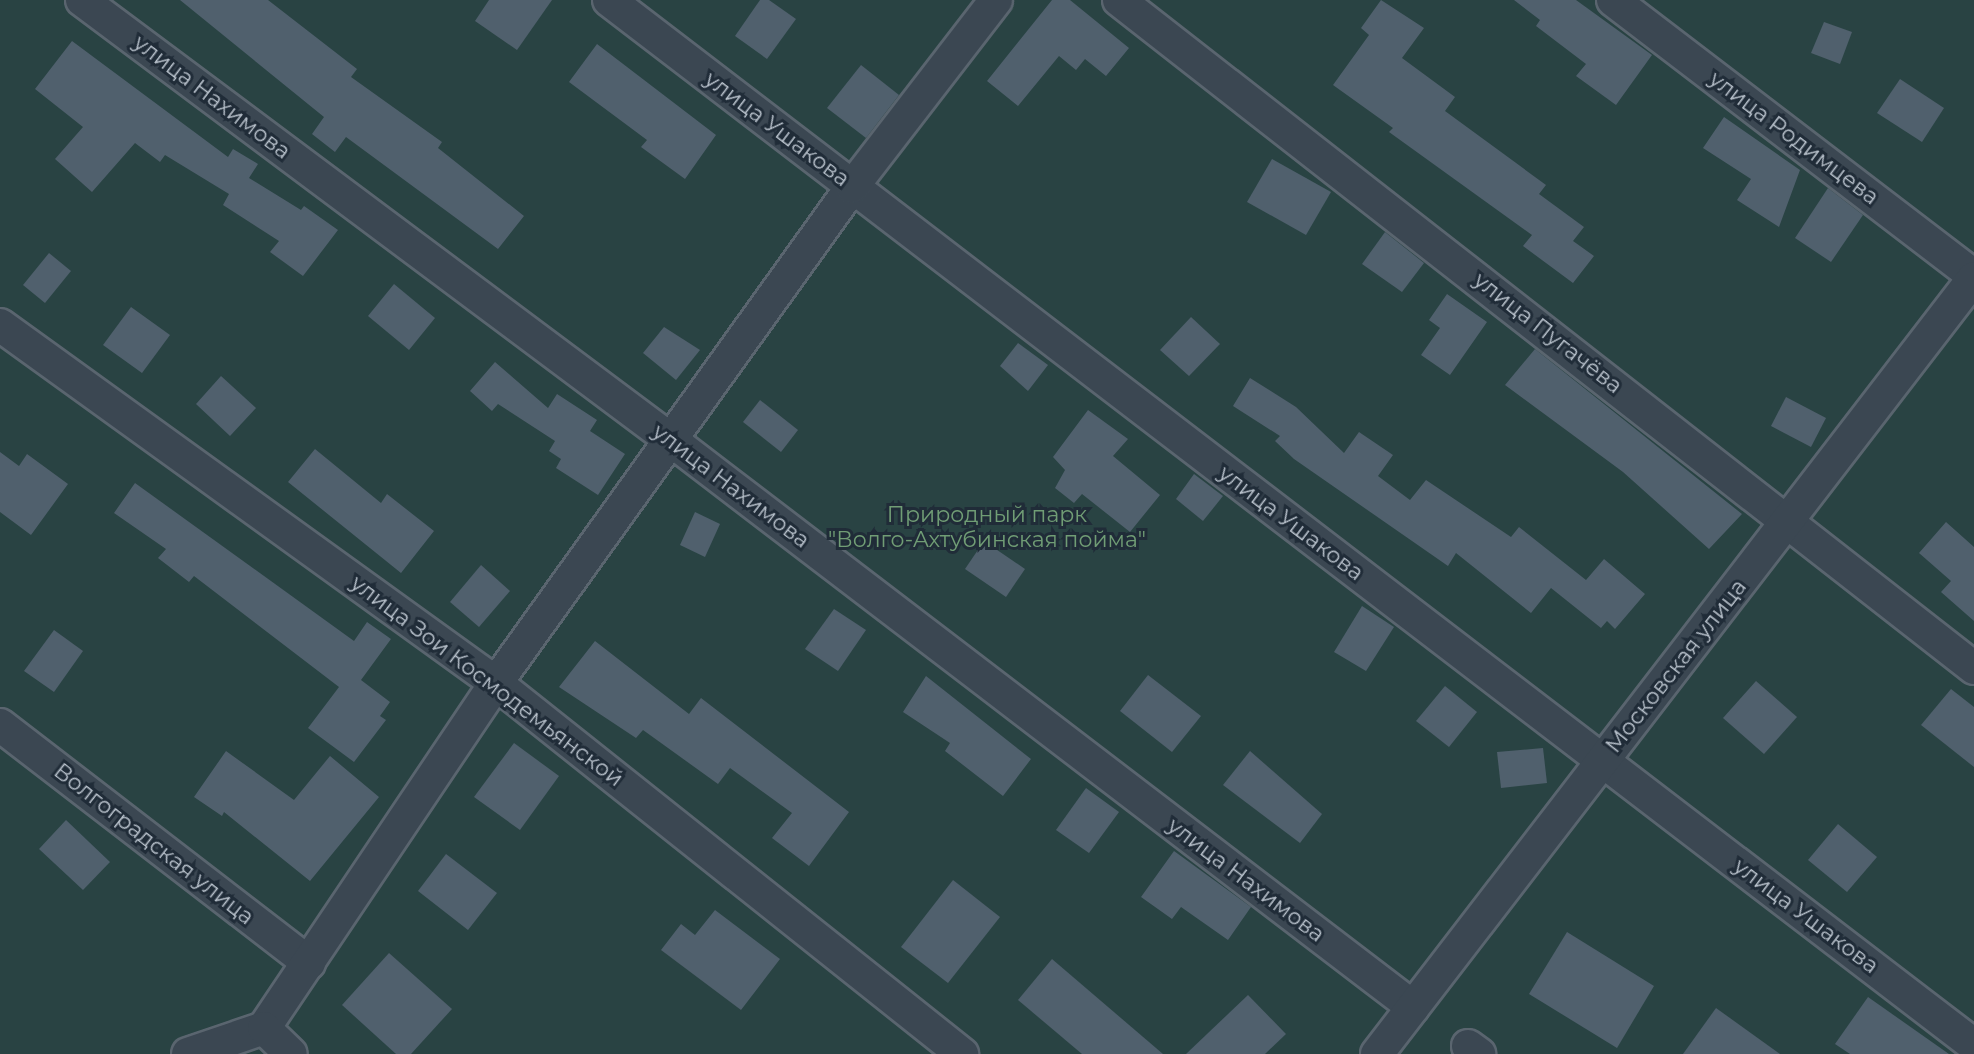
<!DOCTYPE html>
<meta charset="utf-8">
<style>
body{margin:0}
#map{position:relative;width:1974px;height:1054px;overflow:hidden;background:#273642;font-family:Montserrat,sans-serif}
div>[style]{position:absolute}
.green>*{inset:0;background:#294343}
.building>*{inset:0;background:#50606d}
.roads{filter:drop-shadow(2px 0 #5a656f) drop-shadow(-2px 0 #5a656f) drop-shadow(0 2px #5a656f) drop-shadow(0 -2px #5a656f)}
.street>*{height:32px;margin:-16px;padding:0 16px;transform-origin:16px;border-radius:16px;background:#3b4752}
span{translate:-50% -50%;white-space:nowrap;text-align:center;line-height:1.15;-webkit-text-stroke:6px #202c38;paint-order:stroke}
.street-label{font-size:22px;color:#b9c2cc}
.park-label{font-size:22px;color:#709d75}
</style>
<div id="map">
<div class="green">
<i style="clip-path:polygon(0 0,1974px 0,1974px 1054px,0 1054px)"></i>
</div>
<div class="building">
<i style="clip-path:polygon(180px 0,268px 0,357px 69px,351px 77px,442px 142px,438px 148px,524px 216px,498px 249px,346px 137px,335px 152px,312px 134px,324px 117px)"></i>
<i style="clip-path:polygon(489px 0,552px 0,517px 50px,475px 21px)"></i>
<i style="clip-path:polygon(760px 0,769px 0,796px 19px,767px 59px,735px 36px)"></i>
<i style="clip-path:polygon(1052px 0,1070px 0,1129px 48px,1106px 76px,1085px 59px,1076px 70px,1059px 56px,1018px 106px,987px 81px)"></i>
<i style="clip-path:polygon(1381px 0,1424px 28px,1402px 58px,1455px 97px,1445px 111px,1546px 185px,1539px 194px,1584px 227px,1573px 241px,1594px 256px,1573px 283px,1523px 246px,1532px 235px,1389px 132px,1393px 128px,1333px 85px,1369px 35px,1361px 28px)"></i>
<i style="clip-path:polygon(1514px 0,1576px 0,1652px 55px,1616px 105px,1576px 76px,1586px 64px,1536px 26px,1540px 20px)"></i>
<i style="clip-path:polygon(1824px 22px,1852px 32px,1840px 64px,1811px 53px)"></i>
<i style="clip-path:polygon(72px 41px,228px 157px,233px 149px,258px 164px,249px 178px,301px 210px,304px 206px,338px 230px,303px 276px,270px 252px,279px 241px,223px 205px,229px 194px,165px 155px,160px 162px,135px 143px,92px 192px,55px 159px,83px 127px,35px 89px)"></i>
<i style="clip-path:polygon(597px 44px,716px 135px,685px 179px,641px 147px,647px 140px,569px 82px)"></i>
<i style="clip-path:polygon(861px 65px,899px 95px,866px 138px,827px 108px)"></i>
<i style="clip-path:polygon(1900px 79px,1944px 108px,1922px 142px,1877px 113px)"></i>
<i style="clip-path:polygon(1724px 117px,1800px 170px,1779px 227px,1737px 200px,1751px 179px,1703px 148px)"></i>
<i style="clip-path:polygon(1272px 159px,1331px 192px,1306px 235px,1247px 202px)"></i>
<i style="clip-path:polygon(1828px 188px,1863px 215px,1831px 262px,1795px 238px)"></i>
<i style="clip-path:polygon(1385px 232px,1424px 263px,1402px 292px,1362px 264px)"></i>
<i style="clip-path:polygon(49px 253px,71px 271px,45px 303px,23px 285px)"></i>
<i style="clip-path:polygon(394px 284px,435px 318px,409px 350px,368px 316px)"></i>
<i style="clip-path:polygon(1447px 294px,1487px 322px,1450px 375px,1421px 355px,1440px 328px,1429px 320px)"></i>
<i style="clip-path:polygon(131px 307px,170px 335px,142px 373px,103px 345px)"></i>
<i style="clip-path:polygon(1191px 317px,1220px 344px,1189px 376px,1160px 350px)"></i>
<i style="clip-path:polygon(664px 327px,700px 350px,676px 380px,643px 353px)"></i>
<i style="clip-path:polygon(1018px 343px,1048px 365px,1028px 391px,1000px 366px)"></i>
<i style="clip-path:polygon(1535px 349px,1742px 514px,1709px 549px,1623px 472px,1505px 385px)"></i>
<i style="clip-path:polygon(495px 362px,548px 408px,557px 394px,597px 420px,590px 431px,625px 454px,598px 495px,556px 468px,561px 459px,549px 451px,555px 441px,498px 404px,492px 411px,470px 391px)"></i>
<i style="clip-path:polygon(221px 376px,256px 408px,230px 436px,196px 404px)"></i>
<i style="clip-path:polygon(1250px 378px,1296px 407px,1344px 453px,1359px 432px,1393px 455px,1378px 476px,1410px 500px,1426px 480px,1511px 537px,1519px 527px,1586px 580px,1604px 559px,1645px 594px,1615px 629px,1607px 621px,1601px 628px,1551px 588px,1531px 613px,1456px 553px,1448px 566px,1294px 459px,1275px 441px,1280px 436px,1233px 406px)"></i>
<i style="clip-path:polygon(1786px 397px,1826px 418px,1811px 447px,1771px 426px)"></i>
<i style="clip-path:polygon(760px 400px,798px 430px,781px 452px,743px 422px)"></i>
<i style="clip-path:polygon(1088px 410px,1128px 439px,1113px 456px,1160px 495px,1130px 532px,1082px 494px,1074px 503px,1055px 488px,1065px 470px,1053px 457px)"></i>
<i style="clip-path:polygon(315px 449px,381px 503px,387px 494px,434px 531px,401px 573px,288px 482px)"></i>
<i style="clip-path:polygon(0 452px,19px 466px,27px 454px,68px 484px,31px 535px,0 512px)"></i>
<i style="clip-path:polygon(1194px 474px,1223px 496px,1203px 521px,1176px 499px)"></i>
<i style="clip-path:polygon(135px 483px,354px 641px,367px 622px,391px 639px,361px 680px,390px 702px,380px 716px,386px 720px,354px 762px,308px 728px,339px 687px,194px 576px,189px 582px,158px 558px,166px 549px,114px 513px)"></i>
<i style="clip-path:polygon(695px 512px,720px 524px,705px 557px,680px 545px)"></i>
<i style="clip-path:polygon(1946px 522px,1974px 547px,1974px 621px,1941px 592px,1951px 581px,1919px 553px)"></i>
<i style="clip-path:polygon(984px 541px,1025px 569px,1006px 597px,965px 569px)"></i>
<i style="clip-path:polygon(481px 565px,510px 591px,479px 627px,450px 602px)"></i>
<i style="clip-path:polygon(1362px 606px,1394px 627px,1366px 671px,1334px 652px)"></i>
<i style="clip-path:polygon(834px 609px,866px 630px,838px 671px,805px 649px)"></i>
<i style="clip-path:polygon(54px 630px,83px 651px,54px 692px,24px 671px)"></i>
<i style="clip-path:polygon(595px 641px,689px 714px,701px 698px,849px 812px,809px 866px,772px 838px,792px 813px,730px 768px,718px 784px,643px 730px,636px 738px,559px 687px)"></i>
<i style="clip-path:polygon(1148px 675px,1201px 716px,1172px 752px,1120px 711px)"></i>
<i style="clip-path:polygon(926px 676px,1031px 759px,1003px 796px,945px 751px,950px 743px,903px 712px)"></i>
<i style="clip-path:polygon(1756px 681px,1797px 717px,1764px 754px,1723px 718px)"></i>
<i style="clip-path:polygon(1445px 686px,1477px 712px,1449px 747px,1416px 721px)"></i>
<i style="clip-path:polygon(1951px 689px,1974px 707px,1974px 767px,1921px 725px)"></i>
<i style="clip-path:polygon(514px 743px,559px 776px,520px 830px,474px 797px)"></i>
<i style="clip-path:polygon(1543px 748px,1547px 783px,1501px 788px,1497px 752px)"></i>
<i style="clip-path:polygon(226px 751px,294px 800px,330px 756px,379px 797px,310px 881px,224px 812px,222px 816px,194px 797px)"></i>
<i style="clip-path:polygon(1250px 751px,1322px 814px,1300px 843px,1223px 785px)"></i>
<i style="clip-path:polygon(1086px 788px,1119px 812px,1089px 853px,1056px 830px)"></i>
<i style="clip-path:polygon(66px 820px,110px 862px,83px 890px,39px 849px)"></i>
<i style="clip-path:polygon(1838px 824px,1877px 857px,1847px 892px,1808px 860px)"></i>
<i style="clip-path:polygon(1174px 851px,1251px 907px,1228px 940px,1181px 907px,1172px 919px,1141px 897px)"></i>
<i style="clip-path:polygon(446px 854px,497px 893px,468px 930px,418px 891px)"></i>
<i style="clip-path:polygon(953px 880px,1000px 917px,948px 983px,901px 947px)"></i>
<i style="clip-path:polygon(715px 910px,780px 959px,741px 1010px,661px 950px,681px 924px,695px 935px)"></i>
<i style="clip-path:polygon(1567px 932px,1654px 986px,1617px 1048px,1529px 994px)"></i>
<i style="clip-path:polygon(389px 953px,452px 1009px,411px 1054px,396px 1054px,342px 1005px)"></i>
<i style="clip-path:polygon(1052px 959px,1163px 1054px,1082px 1054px,1018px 1000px)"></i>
<i style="clip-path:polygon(1248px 995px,1286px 1034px,1265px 1054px,1186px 1054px)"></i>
<i style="clip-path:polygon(1868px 997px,1949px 1054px,1850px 1054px,1835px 1044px)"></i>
<i style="clip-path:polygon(1716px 1008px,1780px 1054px,1683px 1054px)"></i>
</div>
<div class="roads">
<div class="street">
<i style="left:82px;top:0;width:735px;rotate:36.76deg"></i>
<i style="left:671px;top:440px;width:934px;rotate:37.39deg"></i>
<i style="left:609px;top:0;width:1719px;rotate:37.44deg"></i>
<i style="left:1119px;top:0;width:1085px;rotate:38deg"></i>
<i style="left:1613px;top:0;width:454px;rotate:37.4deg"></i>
<i style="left:0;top:325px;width:612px;rotate:35.82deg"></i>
<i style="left:496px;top:683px;width:596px;rotate:38.52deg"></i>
<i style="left:0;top:725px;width:390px;rotate:37.6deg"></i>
<i style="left:264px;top:1028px;width:416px;rotate:-56.1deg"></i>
<i style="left:496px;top:683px;width:611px;rotate:-54.33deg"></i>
<i style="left:852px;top:187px;width:236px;rotate:-52.4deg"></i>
<i style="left:1468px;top:1046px;width:14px;rotate:36deg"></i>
<i style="left:188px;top:1054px;width:80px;rotate:-18.9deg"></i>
<i style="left:264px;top:1028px;width:37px;rotate:44deg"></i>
<i style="left:1377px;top:1054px;width:979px;rotate:-52.43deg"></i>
</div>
</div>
<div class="street-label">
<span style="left:212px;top:97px;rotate:37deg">улица Нахимова</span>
<span style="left:777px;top:129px;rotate:37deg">улица Ушакова</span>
<span style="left:1794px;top:138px;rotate:37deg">улица Родимцева</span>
<span style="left:1548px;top:333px;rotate:38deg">улица Пугачёва</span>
<span style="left:731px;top:486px;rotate:37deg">улица Нахимова</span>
<span style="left:1291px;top:523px;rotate:37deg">улица Ушакова</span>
<span style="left:1676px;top:666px;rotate:-52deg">Московская улица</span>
<span style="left:487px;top:681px;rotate:37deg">улица Зои Космодемьянской</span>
<span style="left:154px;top:844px;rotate:38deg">Волгоградская улица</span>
<span style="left:1246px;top:880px;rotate:37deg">улица Нахимова</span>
<span style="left:1806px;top:916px;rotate:37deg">улица Ушакова</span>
</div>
<div class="park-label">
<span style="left:987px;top:527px">Природный парк<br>"Волго-Ахтубинская пойма"</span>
</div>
</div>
